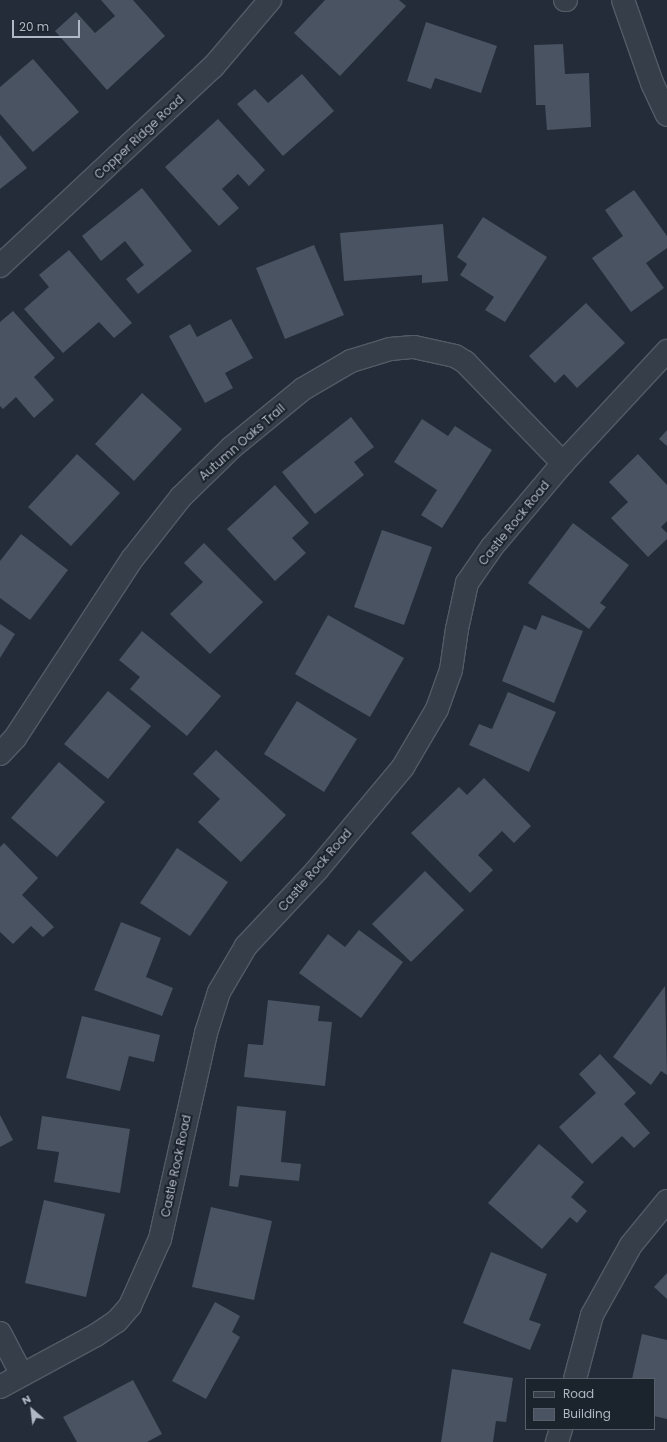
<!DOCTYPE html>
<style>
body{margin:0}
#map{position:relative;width:667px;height:1442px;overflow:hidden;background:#232c38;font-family:Poppins,sans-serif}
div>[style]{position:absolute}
.building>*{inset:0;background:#495362}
.roads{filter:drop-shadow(1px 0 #545b66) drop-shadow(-1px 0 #545b66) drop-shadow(0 1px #545b66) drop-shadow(0 -1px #545b66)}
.minor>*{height:22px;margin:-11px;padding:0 11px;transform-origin:11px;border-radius:11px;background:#363e49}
span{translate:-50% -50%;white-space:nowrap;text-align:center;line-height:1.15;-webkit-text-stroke:4px #1b232d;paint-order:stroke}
.street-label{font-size:12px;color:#b1b8c5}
.legend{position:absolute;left:525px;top:1378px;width:130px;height:52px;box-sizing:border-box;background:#1b232d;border:1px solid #575f6a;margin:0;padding:5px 7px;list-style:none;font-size:12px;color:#b1b8c5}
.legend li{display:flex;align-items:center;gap:8px;height:20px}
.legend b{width:20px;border:1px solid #575f6a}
.north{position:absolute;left:12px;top:1390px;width:40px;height:40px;-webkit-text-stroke:3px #1b232d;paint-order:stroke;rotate:332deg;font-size:11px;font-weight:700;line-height:16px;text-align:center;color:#b1b8c5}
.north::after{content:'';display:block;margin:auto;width:14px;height:18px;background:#b1b8c5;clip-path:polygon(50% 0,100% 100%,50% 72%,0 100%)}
.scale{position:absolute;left:12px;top:20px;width:68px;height:18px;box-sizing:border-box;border:2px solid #b1b8c5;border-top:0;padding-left:5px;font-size:12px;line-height:14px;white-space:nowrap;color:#b1b8c5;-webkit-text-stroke:3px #1b232d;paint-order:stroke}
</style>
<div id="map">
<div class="building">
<i style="clip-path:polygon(101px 0,133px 0,165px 36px,107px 90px,55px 31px,76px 12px,95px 33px,115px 16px)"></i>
<i style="clip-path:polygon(325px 0,399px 0,406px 6px,340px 76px,294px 33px)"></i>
<i style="clip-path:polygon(426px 22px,497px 46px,481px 93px,435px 78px,431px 89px,407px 81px)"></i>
<i style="clip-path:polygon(563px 44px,565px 74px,589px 73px,591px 127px,547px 130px,545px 105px,536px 105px,534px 45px)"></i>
<i style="clip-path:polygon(33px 59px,79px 112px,33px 152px,0 114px,0 87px)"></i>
<i style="clip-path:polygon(302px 74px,334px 111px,283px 156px,237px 104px,255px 89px,268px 103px)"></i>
<i style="clip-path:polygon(218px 119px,265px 170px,249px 186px,238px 174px,222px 189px,239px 208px,219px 226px,165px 167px)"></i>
<i style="clip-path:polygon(0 135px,27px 168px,0 189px)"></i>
<i style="clip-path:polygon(142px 188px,192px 251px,138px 294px,126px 279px,144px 265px,125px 241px,101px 261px,82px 236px)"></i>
<i style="clip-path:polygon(634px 190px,667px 236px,667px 248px,646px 263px,664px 288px,631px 312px,592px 258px,623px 236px,605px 210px)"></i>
<i style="clip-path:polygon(483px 217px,547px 257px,505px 322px,485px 310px,494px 297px,460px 275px,467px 264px,457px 257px)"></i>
<i style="clip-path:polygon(443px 224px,448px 281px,422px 283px,422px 275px,344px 281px,340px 233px)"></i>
<i style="clip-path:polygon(314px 245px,344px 315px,285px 339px,256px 268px)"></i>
<i style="clip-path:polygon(69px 250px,132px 323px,114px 338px,99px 322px,63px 353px,24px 309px,49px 287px,39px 275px)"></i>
<i style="clip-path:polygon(586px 303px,625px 343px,577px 388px,564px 374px,555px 383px,529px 356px)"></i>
<i style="clip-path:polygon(13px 311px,55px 358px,34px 377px,54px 400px,34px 418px,16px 397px,3px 409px,0 406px,0 322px)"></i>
<i style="clip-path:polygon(231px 319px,253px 358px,225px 373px,233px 388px,205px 403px,169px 336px,190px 324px,197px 337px)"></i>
<i style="clip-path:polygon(142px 393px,182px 429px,134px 481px,95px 444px)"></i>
<i style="clip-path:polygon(351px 417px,374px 447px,354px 462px,364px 475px,315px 514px,282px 472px)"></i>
<i style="clip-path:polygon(422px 419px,448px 436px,455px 426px,492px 450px,442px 528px,421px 515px,437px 490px,394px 462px)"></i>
<i style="clip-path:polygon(667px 430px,667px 446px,659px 439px)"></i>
<i style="clip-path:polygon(77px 454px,120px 493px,71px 546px,28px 507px)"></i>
<i style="clip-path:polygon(638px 454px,667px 485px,667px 521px,661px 527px,667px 533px,667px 539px,648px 557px,611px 518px,628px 502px,609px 482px)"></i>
<i style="clip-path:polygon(275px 485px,309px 523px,292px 538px,306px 553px,275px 581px,227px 529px)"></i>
<i style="clip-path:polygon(573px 523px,629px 565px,600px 603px,606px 607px,589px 629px,528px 583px)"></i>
<i style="clip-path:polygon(382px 530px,432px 547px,404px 625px,354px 607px)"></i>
<i style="clip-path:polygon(21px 534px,68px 570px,30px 620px,0 598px,0 561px)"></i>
<i style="clip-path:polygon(204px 543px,263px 602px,210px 654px,170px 614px,203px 582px,184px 563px)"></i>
<i style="clip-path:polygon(328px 615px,404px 658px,370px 717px,295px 674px)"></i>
<i style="clip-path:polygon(542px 615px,583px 631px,554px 703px,502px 681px,524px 625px,536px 630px)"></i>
<i style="clip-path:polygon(0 624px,15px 634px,0 658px)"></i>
<i style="clip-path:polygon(142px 631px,221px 696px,187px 736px,130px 689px,140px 677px,119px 660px)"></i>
<i style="clip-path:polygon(108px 691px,151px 726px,108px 779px,64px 744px)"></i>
<i style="clip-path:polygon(508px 692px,556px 712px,529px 772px,469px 745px,479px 724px,492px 729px)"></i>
<i style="clip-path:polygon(297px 701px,357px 739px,324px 792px,264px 754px)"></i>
<i style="clip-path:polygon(216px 750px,286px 815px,241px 862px,198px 822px,220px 799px,193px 774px)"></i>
<i style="clip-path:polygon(59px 762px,105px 802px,57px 857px,11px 818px)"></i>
<i style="clip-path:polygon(484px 778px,531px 826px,514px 843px,502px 831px,478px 855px,493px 870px,470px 893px,411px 833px,459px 787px,467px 795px)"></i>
<i style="clip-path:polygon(4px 843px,38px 878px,22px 895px,54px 927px,43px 937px,31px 926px,13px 944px,0 932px,0 847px)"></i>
<i style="clip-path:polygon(177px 848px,228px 882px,190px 936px,140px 903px)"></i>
<i style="clip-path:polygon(425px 871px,464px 910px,411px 962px,372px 924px)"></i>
<i style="clip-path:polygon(121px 922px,161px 938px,146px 977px,173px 988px,162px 1016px,94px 990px)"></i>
<i style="clip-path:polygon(359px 930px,403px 962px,361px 1018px,299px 973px,328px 934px,345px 947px)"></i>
<i style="clip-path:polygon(665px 986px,667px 1075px,661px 1071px,651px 1085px,613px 1057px)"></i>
<i style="clip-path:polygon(268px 1000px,320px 1006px,318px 1021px,332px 1022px,325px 1086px,244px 1077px,248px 1044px,263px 1045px)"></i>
<i style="clip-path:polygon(82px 1016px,160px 1035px,154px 1062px,129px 1056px,120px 1091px,66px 1078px)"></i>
<i style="clip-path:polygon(600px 1054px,636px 1093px,624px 1104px,650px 1133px,634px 1148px,622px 1136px,592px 1164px,559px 1127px,596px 1093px,579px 1074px)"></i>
<i style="clip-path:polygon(237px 1106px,286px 1111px,281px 1162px,301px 1164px,299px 1181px,240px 1175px,238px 1187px,229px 1186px)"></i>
<i style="clip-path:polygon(0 1115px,13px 1140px,0 1147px)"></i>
<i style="clip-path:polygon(42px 1116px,130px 1129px,120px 1193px,54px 1182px,59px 1152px,37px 1149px)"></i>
<i style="clip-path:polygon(539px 1144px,584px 1182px,571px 1197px,587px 1211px,577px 1223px,570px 1217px,542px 1249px,488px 1203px)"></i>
<i style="clip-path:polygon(44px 1200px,105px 1214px,86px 1297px,25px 1283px)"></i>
<i style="clip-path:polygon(211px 1207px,272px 1221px,254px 1300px,192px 1287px)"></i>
<i style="clip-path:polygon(491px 1252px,547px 1274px,529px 1320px,541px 1324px,530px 1350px,463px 1323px)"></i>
<i style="clip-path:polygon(667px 1273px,667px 1299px,654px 1287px)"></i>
<i style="clip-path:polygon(215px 1302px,240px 1316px,232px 1332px,240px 1337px,206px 1399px,172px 1381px)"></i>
<i style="clip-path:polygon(642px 1334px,667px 1340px,667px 1419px,654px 1416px,654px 1379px,632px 1379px)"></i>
<i style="clip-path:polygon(452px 1369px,513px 1378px,506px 1422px,496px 1421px,493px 1442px,441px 1442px)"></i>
<i style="clip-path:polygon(133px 1380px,162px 1434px,147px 1442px,77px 1442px,63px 1417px)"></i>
</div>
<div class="roads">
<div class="minor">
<i style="left:565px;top:0;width:1px"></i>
<i style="left:623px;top:0;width:88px;rotate:70.7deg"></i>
<i style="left:652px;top:83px;width:35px;rotate:65deg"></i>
<i style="left:0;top:266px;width:291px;rotate:-43.1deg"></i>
<i style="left:213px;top:67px;width:88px;rotate:-49.6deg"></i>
<i style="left:0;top:754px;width:22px;rotate:-47deg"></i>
<i style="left:15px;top:738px;width:215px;rotate:-56.8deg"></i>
<i style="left:133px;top:558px;width:78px;rotate:-51.8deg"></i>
<i style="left:181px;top:497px;width:70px;rotate:-44.4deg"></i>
<i style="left:231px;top:448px;width:93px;rotate:-39.3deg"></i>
<i style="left:303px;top:389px;width:56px;rotate:-30.3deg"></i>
<i style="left:351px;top:361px;width:41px;rotate:-17.1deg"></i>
<i style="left:390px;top:349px;width:24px;rotate:-5deg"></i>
<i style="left:414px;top:347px;width:42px;rotate:12.4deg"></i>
<i style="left:455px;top:356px;width:12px;rotate:31deg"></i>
<i style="left:465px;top:362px;width:141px;rotate:45.9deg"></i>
<i style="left:0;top:1333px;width:47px;rotate:62.4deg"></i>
<i style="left:575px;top:1379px;width:66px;rotate:-75.1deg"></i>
<i style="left:592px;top:1315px;width:80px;rotate:-60.9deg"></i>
<i style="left:631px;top:1245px;width:57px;rotate:-50.7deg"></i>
<i style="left:0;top:1387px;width:109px;rotate:-28.4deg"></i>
<i style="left:96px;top:1335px;width:25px;rotate:-34deg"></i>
<i style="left:117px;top:1321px;width:20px;rotate:-49deg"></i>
<i style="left:130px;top:1306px;width:73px;rotate:-65.9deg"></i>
<i style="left:160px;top:1239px;width:211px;rotate:-77.4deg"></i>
<i style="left:206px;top:1033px;width:43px;rotate:-72.4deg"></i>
<i style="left:219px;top:992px;width:53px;rotate:-59.6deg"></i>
<i style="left:246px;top:946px;width:104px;rotate:-46.9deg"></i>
<i style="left:317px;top:870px;width:134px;rotate:-50.1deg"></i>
<i style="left:403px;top:767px;width:67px;rotate:-59.6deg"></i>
<i style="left:437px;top:709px;width:41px;rotate:-70.3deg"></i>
<i style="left:451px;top:670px;width:41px;rotate:-81.7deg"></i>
<i style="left:457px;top:629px;width:47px;rotate:-77.7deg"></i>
<i style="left:467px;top:583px;width:44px;rotate:-55.2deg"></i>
<i style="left:492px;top:547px;width:110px;rotate:-49.8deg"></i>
<i style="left:563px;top:463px;width:153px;rotate:-47.1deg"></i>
<i style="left:557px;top:1442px;width:14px;rotate:-73deg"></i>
</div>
</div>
<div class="street-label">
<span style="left:139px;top:137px;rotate:-43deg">Copper Ridge Road</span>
<span style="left:242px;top:442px;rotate:-41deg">Autumn Oaks Trail</span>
<span style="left:514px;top:523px;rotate:-51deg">Castle Rock Road</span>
<span style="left:315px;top:870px;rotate:-49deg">Castle Rock Road</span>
<span style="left:176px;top:1166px;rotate:-78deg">Castle Rock Road</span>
</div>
<ul class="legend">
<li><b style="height:5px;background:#363e49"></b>Road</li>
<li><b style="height:11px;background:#495362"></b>Building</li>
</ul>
<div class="north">N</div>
<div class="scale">20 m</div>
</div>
